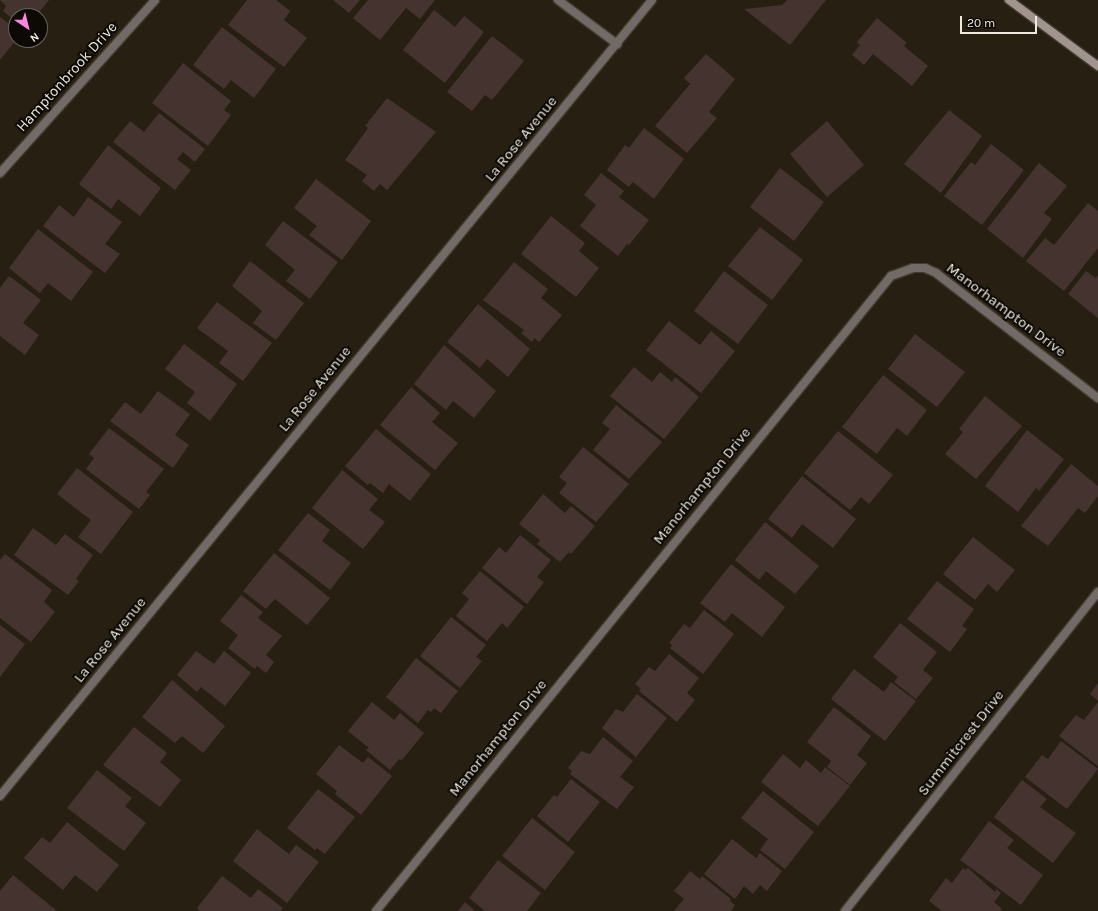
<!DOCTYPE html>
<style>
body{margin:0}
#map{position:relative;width:1098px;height:911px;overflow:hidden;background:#272012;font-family:Karla,sans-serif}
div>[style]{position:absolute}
.building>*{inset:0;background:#45332f}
.roads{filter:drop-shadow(1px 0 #433c2f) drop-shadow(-1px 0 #433c2f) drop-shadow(0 1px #433c2f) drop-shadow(0 -1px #433c2f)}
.minor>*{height:8px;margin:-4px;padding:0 4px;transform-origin:4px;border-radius:4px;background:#726a66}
.tertiary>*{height:8px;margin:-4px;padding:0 4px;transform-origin:4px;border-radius:4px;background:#726a66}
.secondary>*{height:8px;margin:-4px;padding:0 4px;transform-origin:4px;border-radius:4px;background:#a1948e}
span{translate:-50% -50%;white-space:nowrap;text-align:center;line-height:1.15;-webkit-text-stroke:4px #0d0a05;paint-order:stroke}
.street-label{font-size:15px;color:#efe9e0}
.north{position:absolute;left:8px;top:8px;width:40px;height:40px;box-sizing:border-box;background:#0d0a05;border:1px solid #67635d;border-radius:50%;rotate:145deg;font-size:11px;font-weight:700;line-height:16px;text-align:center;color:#efe9e0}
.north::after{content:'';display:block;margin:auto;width:14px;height:18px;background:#fe86e1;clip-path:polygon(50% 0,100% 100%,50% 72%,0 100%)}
.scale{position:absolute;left:960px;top:16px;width:77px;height:18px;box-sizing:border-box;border:2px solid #efe9e0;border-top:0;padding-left:5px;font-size:12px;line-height:14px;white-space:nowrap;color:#efe9e0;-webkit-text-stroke:3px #0d0a05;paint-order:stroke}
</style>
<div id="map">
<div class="building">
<i style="clip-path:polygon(0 0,49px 0,36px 16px,16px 16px,16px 22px,3px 11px,6px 6px)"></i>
<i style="clip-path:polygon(247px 0,276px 0,290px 11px,284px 20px,307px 38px,284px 67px,228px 25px)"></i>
<i style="clip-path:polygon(333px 0,360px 0,349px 13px)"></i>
<i style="clip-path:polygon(368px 0,435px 0,420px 19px,406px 8px,380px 40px,353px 18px)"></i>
<i style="clip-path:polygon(787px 0,826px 0,790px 45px,744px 9px,782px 5px)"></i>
<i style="clip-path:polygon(434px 10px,455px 27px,464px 16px,484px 32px,445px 83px,403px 50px)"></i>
<i style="clip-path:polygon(0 17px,16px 29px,16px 40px,0 60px)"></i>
<i style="clip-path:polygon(877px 18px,907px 43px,904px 46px,928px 66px,912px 86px,873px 54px,864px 65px,852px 55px,860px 45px,857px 42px)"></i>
<i style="clip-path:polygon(222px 27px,276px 69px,254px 98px,231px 80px,224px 89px,193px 65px)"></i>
<i style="clip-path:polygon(492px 36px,524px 61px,492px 100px,485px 95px,472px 111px,447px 92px)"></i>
<i style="clip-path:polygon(706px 54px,735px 79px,709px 112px,717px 118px,687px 153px,655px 126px,690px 84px,684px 78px)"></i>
<i style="clip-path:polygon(183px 63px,231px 101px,224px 110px,231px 115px,208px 146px,152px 103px)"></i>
<i style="clip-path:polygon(387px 98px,436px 132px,387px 190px,380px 184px,374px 191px,362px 181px,367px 175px,345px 160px,368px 128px,365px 126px)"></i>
<i style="clip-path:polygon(949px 110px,982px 136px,941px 193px,904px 164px)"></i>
<i style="clip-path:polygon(159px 113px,205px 149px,195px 162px,183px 152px,177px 159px,191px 170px,175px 190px,113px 142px,130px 121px,144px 132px)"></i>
<i style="clip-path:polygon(827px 121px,864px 165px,827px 197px,790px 154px)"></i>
<i style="clip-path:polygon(644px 128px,684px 159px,654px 199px,633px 182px,629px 187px,607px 170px,625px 145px,629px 148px)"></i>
<i style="clip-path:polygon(991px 144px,1024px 170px,982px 225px,944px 196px,971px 162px,975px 165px)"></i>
<i style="clip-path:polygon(108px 145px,161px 188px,140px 216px,118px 199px,111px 209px,79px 184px)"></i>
<i style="clip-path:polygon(1039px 163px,1067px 186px,1044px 213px,1052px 219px,1023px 258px,987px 229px)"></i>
<i style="clip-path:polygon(780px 168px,824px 202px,794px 241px,750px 207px)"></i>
<i style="clip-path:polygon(601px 173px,624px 191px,619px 197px,649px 220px,629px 245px,627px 244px,618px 256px,580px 226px,596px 205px,584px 195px)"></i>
<i style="clip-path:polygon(316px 179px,371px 221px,342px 260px,309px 235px,317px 226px,294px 208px)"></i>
<i style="clip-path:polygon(88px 197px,122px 222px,105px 244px,120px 254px,105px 273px,43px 226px,59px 205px,74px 217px)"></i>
<i style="clip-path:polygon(1088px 203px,1098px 211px,1098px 248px,1064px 291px,1026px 261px,1045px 238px,1054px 245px)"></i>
<i style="clip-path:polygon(551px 216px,585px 243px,579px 251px,599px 268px,576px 297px,521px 254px)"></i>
<i style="clip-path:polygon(283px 221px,338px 262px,310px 299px,286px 281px,295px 270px,265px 245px)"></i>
<i style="clip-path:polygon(760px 227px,803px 260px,772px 300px,728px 266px)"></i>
<i style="clip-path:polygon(38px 229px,93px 272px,71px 301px,48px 283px,40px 293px,9px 268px)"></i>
<i style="clip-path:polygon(250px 261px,304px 303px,276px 340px,253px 323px,262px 311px,232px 286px)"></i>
<i style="clip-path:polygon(514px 262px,548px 289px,541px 298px,562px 315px,539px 342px,534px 338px,532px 342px,521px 333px,524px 330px,483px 300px)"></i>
<i style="clip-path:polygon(724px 271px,768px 305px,738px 344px,694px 311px)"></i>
<i style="clip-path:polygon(1086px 271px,1096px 278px,1098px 275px,1098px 318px,1068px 294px)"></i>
<i style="clip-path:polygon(9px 276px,41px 300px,23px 323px,39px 335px,25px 355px,0 336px,0 288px)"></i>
<i style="clip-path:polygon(217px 302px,272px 343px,243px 381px,219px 363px,228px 351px,197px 328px)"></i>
<i style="clip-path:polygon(478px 304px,530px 349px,508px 377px,487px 359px,480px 368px,447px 342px)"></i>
<i style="clip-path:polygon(669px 321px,700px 345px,711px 331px,735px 351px,701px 393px,646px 350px)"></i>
<i style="clip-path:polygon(915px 334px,965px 372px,937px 407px,888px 369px)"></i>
<i style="clip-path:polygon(184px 344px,237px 384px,210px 421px,187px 403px,195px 392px,165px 369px)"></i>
<i style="clip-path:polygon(444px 345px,496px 391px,474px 418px,453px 401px,446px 410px,414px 384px)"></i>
<i style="clip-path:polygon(634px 367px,652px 382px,660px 372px,672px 382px,675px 377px,699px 397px,664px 439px,610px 396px)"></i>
<i style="clip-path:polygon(883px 375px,927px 410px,907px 436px,897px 428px,877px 454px,842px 427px)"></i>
<i style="clip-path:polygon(411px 387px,440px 413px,432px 422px,458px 443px,435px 470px,380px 425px)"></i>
<i style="clip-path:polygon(158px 391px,190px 414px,175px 435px,189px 445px,173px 468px,110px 421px,125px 402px,141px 414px)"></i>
<i style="clip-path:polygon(985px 396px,1022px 426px,976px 479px,945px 454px,963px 432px,959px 429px)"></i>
<i style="clip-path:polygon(616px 405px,662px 442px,629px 479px,593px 450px,610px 429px,602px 423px)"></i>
<i style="clip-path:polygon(109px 428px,164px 469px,146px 492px,150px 495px,139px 509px,86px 469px,94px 458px,89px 454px)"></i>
<i style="clip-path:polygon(376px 429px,431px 474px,410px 501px,389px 484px,383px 493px,370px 483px,368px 485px,345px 466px)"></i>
<i style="clip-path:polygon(1027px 430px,1064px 459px,1039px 491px,1036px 488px,1018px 512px,985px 486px)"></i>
<i style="clip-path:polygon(838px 431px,893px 475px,869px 504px,861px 497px,850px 510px,804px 473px)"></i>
<i style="clip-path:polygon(583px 447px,629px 484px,596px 522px,559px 493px,567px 483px,559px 477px)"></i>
<i style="clip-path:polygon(1071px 464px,1098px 486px,1098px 496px,1085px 513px,1078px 508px,1048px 546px,1021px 526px)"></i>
<i style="clip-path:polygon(77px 468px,133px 512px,101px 554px,78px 537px,91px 520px,57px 494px)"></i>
<i style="clip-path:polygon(342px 470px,378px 499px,369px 510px,385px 522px,363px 549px,312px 508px)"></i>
<i style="clip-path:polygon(802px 476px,856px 519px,833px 548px,802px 524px,792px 538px,768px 519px)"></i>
<i style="clip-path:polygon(543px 494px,565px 513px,571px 506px,595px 526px,571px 554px,569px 552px,560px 562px,537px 544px,540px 540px,519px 524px)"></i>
<i style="clip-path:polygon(308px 513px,330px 530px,322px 541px,351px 563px,330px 590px,278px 550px)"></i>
<i style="clip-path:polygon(765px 522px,819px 566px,795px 594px,766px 571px,759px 580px,735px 560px)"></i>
<i style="clip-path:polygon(33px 528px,56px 545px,65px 534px,93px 555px,76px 579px,79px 581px,68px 595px,14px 555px)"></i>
<i style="clip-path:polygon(520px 535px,551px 560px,537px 577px,544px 582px,527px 604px,482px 568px,499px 547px,506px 553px)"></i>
<i style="clip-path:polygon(973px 537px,1015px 570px,997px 592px,988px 584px,975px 600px,943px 574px)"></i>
<i style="clip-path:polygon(274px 553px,330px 598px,307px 625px,275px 599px,266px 609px,243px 591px)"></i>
<i style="clip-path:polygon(5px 554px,52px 590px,44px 602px,55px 612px,31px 642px,0 618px,0 560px)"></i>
<i style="clip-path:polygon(731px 564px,785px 607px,762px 637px,732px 613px,725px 622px,700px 603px)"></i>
<i style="clip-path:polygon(480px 571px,524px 607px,507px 628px,502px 623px,487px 641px,456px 616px,469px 599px,462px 593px)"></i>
<i style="clip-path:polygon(937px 581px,974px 609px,962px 626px,967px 629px,950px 652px,907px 619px)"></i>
<i style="clip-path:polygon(241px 595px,263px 612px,258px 618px,282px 636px,266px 655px,274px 662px,266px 673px,257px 666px,255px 669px,228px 648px,238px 635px,220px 621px)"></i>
<i style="clip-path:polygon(704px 610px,734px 634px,703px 674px,670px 648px,672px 645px,669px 643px,684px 624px,690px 628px)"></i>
<i style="clip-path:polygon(451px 617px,486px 645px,476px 657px,482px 661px,460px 688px,420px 656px)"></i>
<i style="clip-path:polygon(900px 623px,937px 652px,923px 670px,933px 678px,916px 699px,894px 682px,898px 677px,873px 657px)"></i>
<i style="clip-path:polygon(0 625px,25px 644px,0 677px)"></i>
<i style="clip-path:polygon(196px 651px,214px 664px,224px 651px,251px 673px,225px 706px,201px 687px,197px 692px,177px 675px)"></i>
<i style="clip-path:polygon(669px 654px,699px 678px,687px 693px,695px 700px,677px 722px,639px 691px,641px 689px,635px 684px,649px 667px,655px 671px)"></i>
<i style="clip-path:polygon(416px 658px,458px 691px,441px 713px,434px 708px,431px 712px,428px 710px,418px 723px,386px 697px)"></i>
<i style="clip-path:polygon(854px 669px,884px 692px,891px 682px,916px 701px,885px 741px,831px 699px)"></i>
<i style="clip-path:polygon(172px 680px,225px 726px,203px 753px,182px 736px,175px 743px,142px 717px)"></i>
<i style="clip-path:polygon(1098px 683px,1098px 701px,1090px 694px)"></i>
<i style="clip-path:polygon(637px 694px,667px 718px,636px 757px,602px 728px,616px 709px,623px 712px)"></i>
<i style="clip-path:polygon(372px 702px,394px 720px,400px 713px,424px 733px,402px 760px,399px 759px,390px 770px,366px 750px,369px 748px,348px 731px)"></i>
<i style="clip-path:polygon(1098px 702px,1098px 766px,1059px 736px,1076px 715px,1084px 720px)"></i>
<i style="clip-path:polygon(834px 707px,871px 736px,857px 755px,867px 763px,850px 785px,827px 767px,831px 761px,807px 742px)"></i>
<i style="clip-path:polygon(134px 727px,167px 753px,160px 762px,181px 780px,160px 807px,103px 765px)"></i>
<i style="clip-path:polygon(603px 737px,633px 761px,620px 777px,634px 787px,617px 809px,570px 774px,572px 771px,568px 768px,581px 751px,590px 754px)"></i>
<i style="clip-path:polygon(1061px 741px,1098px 769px,1067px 809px,1025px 777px,1042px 755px,1048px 759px)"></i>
<i style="clip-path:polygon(339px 745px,363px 763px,368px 757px,392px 776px,361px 815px,335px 794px,337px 791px,316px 774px)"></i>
<i style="clip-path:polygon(783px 754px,800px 768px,806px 760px,821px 773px,825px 767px,850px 786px,818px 826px,761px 782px)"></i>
<i style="clip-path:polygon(97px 770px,132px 798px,125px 806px,146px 823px,124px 851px,67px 808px)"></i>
<i style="clip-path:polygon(571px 779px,600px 802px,568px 842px,537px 816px,554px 795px,557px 797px)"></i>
<i style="clip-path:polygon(1022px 780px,1047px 799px,1040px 807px,1076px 833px,1053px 863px,994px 817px)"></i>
<i style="clip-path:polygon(318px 789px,355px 817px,325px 854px,317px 848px,315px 850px,287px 828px)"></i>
<i style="clip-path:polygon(763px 791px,814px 832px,785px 869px,760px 850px,768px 839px,741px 818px)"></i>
<i style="clip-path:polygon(532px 818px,575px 852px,545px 890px,502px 856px)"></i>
<i style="clip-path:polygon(989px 821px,1014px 840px,1007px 848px,1043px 875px,1021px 905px,960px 860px)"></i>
<i style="clip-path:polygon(67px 822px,119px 865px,97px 892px,75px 875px,63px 890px,24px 858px,42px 837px,50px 843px)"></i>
<i style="clip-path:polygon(257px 829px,289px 854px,296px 845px,319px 862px,287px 903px,233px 861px)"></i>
<i style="clip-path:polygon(732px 839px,756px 858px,760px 853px,782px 871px,767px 891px,760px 885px,753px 894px,744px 886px,735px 899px,704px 874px)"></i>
<i style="clip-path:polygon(498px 860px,541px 893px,527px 911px,485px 911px,469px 898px)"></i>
<i style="clip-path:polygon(963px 868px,966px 870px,968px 868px,995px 892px,996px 889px,1001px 893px,994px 902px,1002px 909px,1000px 911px,942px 911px,929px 901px,946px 878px,952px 883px)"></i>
<i style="clip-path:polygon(690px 871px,700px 879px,702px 876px,731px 899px,730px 901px,735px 905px,731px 911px,674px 911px,684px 899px,674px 891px)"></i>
<i style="clip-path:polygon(13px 875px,57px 911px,0 911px,0 891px)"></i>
<i style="clip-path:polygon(222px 876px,251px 898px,258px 889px,283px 908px,281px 911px,200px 911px,197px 908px)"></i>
<i style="clip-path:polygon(465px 902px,475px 911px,458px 911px)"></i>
</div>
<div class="roads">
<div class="minor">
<i style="left:558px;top:0;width:74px;rotate:36.7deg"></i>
<i style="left:0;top:173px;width:232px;rotate:-48.1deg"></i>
<i style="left:376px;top:911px;width:818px;rotate:-50.96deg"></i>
<i style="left:891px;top:276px;width:23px;rotate:-20deg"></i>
<i style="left:913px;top:268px;width:12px"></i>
<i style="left:925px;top:268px;width:12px;rotate:24deg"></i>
<i style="left:936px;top:273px;width:205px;rotate:37.7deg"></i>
<i style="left:845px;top:911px;width:407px;rotate:-51.6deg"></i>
</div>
<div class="tertiary">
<i style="left:0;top:796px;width:1029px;rotate:-50.68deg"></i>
</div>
<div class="secondary">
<i style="left:1009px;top:0;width:111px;rotate:36.6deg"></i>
</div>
</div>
<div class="street-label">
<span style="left:67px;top:77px;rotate:-48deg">Hamptonbrook Drive</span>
<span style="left:521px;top:139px;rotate:-51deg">La Rose Avenue</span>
<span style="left:1006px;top:310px;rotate:37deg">Manorhampton Drive</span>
<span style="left:315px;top:389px;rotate:-51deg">La Rose Avenue</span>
<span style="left:702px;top:486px;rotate:-51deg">Manorhampton Drive</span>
<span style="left:110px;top:640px;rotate:-51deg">La Rose Avenue</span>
<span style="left:498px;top:738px;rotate:-51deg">Manorhampton Drive</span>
<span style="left:961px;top:743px;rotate:-52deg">Summitcrest Drive</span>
</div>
<div class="north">N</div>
<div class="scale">20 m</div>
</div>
